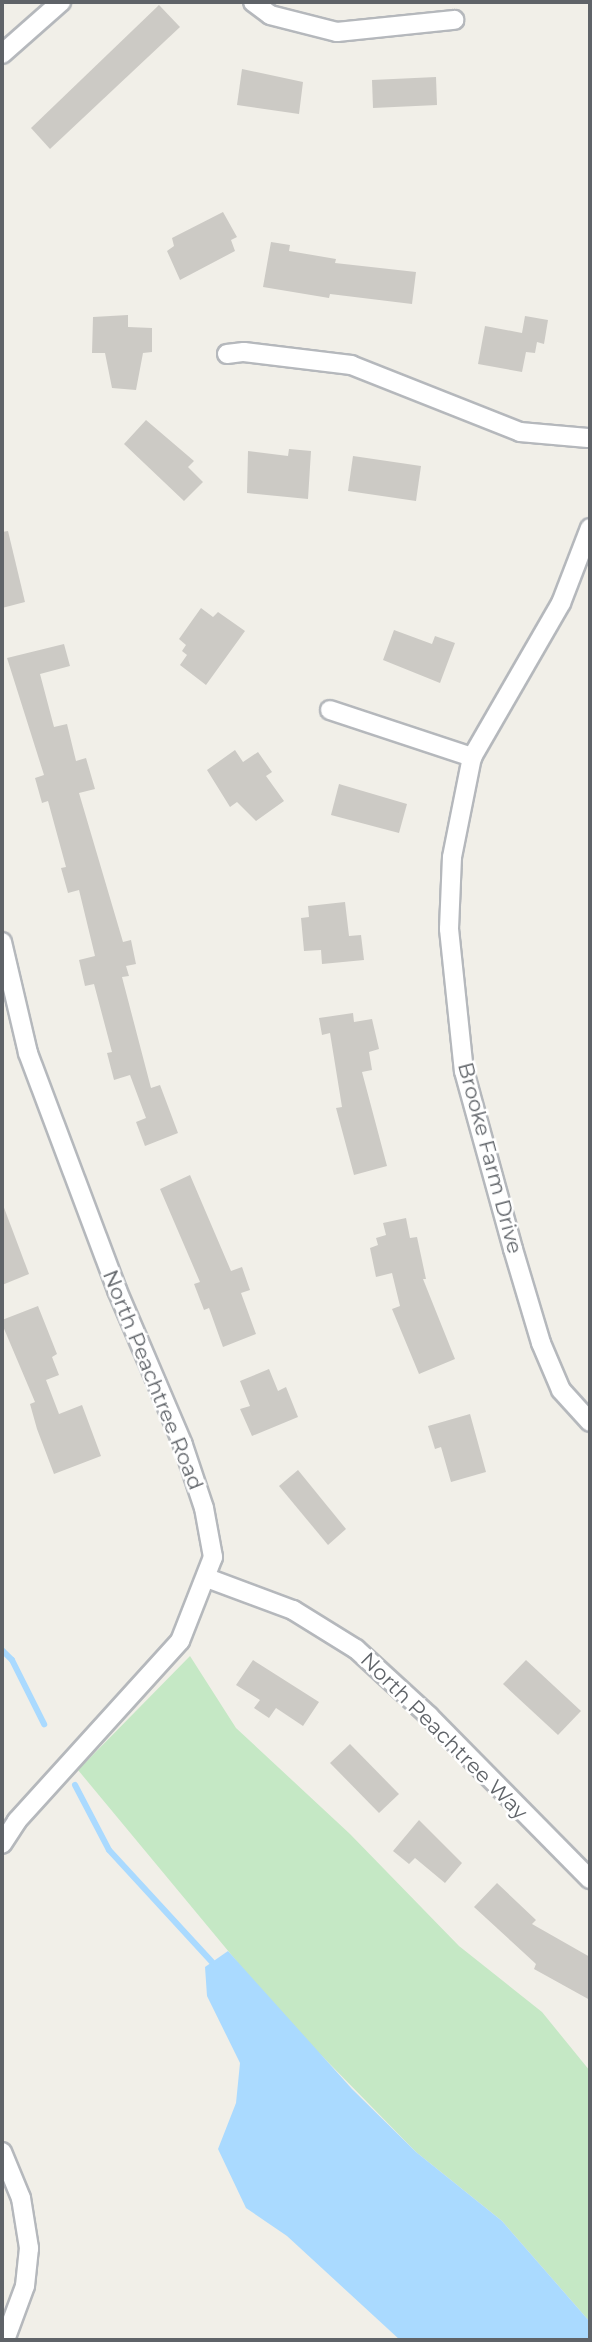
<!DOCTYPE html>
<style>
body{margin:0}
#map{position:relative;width:592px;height:2342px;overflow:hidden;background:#f1efe8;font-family:Montserrat,sans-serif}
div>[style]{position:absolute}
.green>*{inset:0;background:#c5e8c5}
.water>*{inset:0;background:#aadaff}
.stream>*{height:6px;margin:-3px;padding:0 3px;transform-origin:3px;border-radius:3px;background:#aadaff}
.building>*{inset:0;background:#cccac5}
.roads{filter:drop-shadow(2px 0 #b5b8bc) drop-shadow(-2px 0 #b5b8bc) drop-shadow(0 2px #b5b8bc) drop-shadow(0 -2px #b5b8bc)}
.minor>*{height:18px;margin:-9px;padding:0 9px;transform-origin:9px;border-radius:9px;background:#fff}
span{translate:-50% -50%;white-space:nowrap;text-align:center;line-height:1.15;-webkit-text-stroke:5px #fff;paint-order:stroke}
.street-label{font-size:21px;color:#5f6368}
.frame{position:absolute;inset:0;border:4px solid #5f6368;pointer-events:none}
</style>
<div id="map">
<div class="green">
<i style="clip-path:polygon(190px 1656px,236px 1728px,350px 1834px,459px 1946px,542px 2012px,590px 2071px,590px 2322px,502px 2221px,416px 2152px,278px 2011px,78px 1770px)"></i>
</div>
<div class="water">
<i style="clip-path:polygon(228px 1951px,352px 2089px,416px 2152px,502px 2221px,590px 2322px,590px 2340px,400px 2340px,287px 2236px,246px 2208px,218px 2149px,236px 2103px,240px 2063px,207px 1996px,205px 1967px)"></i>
</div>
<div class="stream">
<i style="left:2px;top:1650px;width:14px;rotate:45deg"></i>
<i style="left:12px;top:1660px;width:72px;rotate:63.4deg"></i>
<i style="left:75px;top:1785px;width:73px;rotate:62.4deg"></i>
<i style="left:109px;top:1850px;width:152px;rotate:47.4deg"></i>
</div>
<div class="building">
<i style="clip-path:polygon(159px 5px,180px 27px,50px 149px,31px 128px)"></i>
<i style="clip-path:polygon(242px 69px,303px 82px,299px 114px,237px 105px)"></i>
<i style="clip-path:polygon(436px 77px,437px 105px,373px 108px,372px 80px)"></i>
<i style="clip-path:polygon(223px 212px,237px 237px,231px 240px,235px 251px,180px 280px,167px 251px,174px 246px,172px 238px)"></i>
<i style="clip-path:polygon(271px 242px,290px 245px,289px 251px,336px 259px,335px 263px,416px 272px,412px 304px,330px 294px,329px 298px,263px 287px)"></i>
<i style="clip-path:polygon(128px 315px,128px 327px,152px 328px,152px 352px,143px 353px,136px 390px,112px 388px,105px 353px,92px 353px,93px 317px)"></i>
<i style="clip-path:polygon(525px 316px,548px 320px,544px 344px,537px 342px,535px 353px,526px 352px,522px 372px,478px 364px,485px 326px,522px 333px)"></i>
<i style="clip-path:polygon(146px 420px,194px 461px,188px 467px,203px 482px,184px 501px,124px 444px)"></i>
<i style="clip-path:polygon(289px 449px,311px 451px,308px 499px,247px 493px,248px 451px,288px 456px)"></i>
<i style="clip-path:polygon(353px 456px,421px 466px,416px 501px,348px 491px)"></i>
<i style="clip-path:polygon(8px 531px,25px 602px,2px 608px,2px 532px)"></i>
<i style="clip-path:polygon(201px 608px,213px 617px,218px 612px,245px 631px,206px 685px,180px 665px,187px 655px,182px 651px,186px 645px,179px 639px)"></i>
<i style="clip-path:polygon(394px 630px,432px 644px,435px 636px,455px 643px,440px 683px,383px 660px)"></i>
<i style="clip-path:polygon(64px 644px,70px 666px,40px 674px,54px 727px,67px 724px,76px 761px,86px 758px,95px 789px,79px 793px,123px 942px,131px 940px,136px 964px,126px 966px,129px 976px,122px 977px,151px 1088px,160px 1085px,178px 1133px,145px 1146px,136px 1122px,146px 1118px,130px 1075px,114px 1080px,107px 1053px,112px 1052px,94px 984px,85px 986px,79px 960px,95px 956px,79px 890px,68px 893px,61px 868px,66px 867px,48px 801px,42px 803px,35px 778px,44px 775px,7px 658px)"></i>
<i style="clip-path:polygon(235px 750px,243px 762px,258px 752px,272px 772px,266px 776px,284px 801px,256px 821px,237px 802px,230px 807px,207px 770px)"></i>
<i style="clip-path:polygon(339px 784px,407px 804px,399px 833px,331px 815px)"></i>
<i style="clip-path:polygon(345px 902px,349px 936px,361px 935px,364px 960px,322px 964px,321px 950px,304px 951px,301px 918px,309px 917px,308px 906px)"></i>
<i style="clip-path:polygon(353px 1013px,354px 1022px,372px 1019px,379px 1049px,369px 1052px,372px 1070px,362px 1072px,387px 1166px,354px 1175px,336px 1108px,342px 1107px,330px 1033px,322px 1035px,319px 1018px)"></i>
<i style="clip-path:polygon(190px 1175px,231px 1271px,242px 1267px,250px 1290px,241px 1293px,256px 1334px,223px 1347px,209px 1308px,204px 1310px,194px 1284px,200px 1282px,160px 1189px)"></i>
<i style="clip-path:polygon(3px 1205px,29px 1274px,2px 1285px,2px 1206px)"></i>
<i style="clip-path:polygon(406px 1218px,410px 1238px,417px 1237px,426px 1279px,423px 1279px,455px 1359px,419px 1374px,392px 1309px,400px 1306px,392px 1273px,376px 1277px,370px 1248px,378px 1245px,376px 1238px,386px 1235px,383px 1223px)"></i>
<i style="clip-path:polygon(38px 1306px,57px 1354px,52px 1357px,59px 1375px,46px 1380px,59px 1414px,82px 1405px,101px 1456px,54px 1474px,37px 1429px,30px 1404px,35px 1402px,2px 1324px,2px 1320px)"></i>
<i style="clip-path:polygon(269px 1369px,278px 1391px,286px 1387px,298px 1417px,252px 1436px,240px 1409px,250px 1406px,240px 1381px)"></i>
<i style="clip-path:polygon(470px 1414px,486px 1472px,451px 1482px,441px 1447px,435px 1449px,428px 1426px)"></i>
<i style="clip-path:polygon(298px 1470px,346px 1529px,328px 1545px,279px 1486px)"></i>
<i style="clip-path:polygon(253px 1660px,319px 1702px,303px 1726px,276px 1708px,269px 1718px,254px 1708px,260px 1700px,236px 1685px)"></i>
<i style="clip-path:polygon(526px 1660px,581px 1711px,558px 1735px,503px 1684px)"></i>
<i style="clip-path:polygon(350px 1744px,399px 1794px,379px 1813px,330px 1763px)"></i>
<i style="clip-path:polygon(419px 1820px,462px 1863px,445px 1883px,415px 1858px,409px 1864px,393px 1851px)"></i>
<i style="clip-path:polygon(497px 1883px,536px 1920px,532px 1924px,590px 1957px,590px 2000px,534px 1969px,536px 1964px,474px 1907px)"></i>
</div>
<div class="roads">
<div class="minor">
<i style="left:253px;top:2px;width:21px;rotate:37deg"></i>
<i style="left:270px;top:15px;width:69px;rotate:14.2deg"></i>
<i style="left:337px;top:32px;width:118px;rotate:-5.9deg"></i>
<i style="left:2px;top:54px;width:79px;rotate:-41.4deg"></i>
<i style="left:227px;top:354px;width:17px;rotate:-7deg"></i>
<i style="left:244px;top:352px;width:108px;rotate:6.9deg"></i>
<i style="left:351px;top:365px;width:182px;rotate:21.6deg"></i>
<i style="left:520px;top:432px;width:68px;rotate:5deg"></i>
<i style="left:590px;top:528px;width:80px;rotate:111.1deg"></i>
<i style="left:561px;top:603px;width:178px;rotate:120deg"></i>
<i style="left:472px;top:757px;width:102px;rotate:101.3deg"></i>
<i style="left:452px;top:857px;width:72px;rotate:92.4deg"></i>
<i style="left:449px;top:929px;width:143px;rotate:84deg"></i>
<i style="left:464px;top:1071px;width:185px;rotate:74.6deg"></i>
<i style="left:513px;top:1249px;width:98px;rotate:73.4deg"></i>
<i style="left:541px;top:1343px;width:51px;rotate:66.9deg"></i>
<i style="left:561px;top:1390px;width:43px;rotate:47.8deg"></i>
<i style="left:330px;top:710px;width:150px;rotate:18.3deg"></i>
<i style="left:2px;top:942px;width:114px;rotate:76.8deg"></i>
<i style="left:28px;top:1053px;width:253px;rotate:69.4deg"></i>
<i style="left:117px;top:1290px;width:168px;rotate:66.9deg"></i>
<i style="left:183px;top:1445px;width:66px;rotate:71.6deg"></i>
<i style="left:204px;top:1508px;width:50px;rotate:79.6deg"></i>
<i style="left:213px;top:1557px;width:90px;rotate:111.4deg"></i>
<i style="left:180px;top:1641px;width:243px;rotate:132.2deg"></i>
<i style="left:17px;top:1821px;width:27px;rotate:123deg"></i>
<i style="left:207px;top:1578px;width:92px;rotate:20.4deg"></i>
<i style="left:293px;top:1610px;width:74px;rotate:31.8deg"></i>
<i style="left:356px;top:1649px;width:99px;rotate:42.5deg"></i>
<i style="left:429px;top:1716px;width:229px;rotate:45.4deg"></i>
<i style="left:2px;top:2152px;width:50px;rotate:67.6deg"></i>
<i style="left:21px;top:2198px;width:51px;rotate:80.9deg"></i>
<i style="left:29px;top:2248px;width:38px;rotate:96deg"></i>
<i style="left:25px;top:2286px;width:58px;rotate:110.3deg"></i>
</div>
</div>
<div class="street-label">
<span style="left:490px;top:1158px;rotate:75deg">Brooke Farm Drive</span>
<span style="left:153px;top:1380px;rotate:68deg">North Peachtree Road</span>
<span style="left:444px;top:1736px;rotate:45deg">North Peachtree Way</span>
</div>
<div class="frame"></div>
</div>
